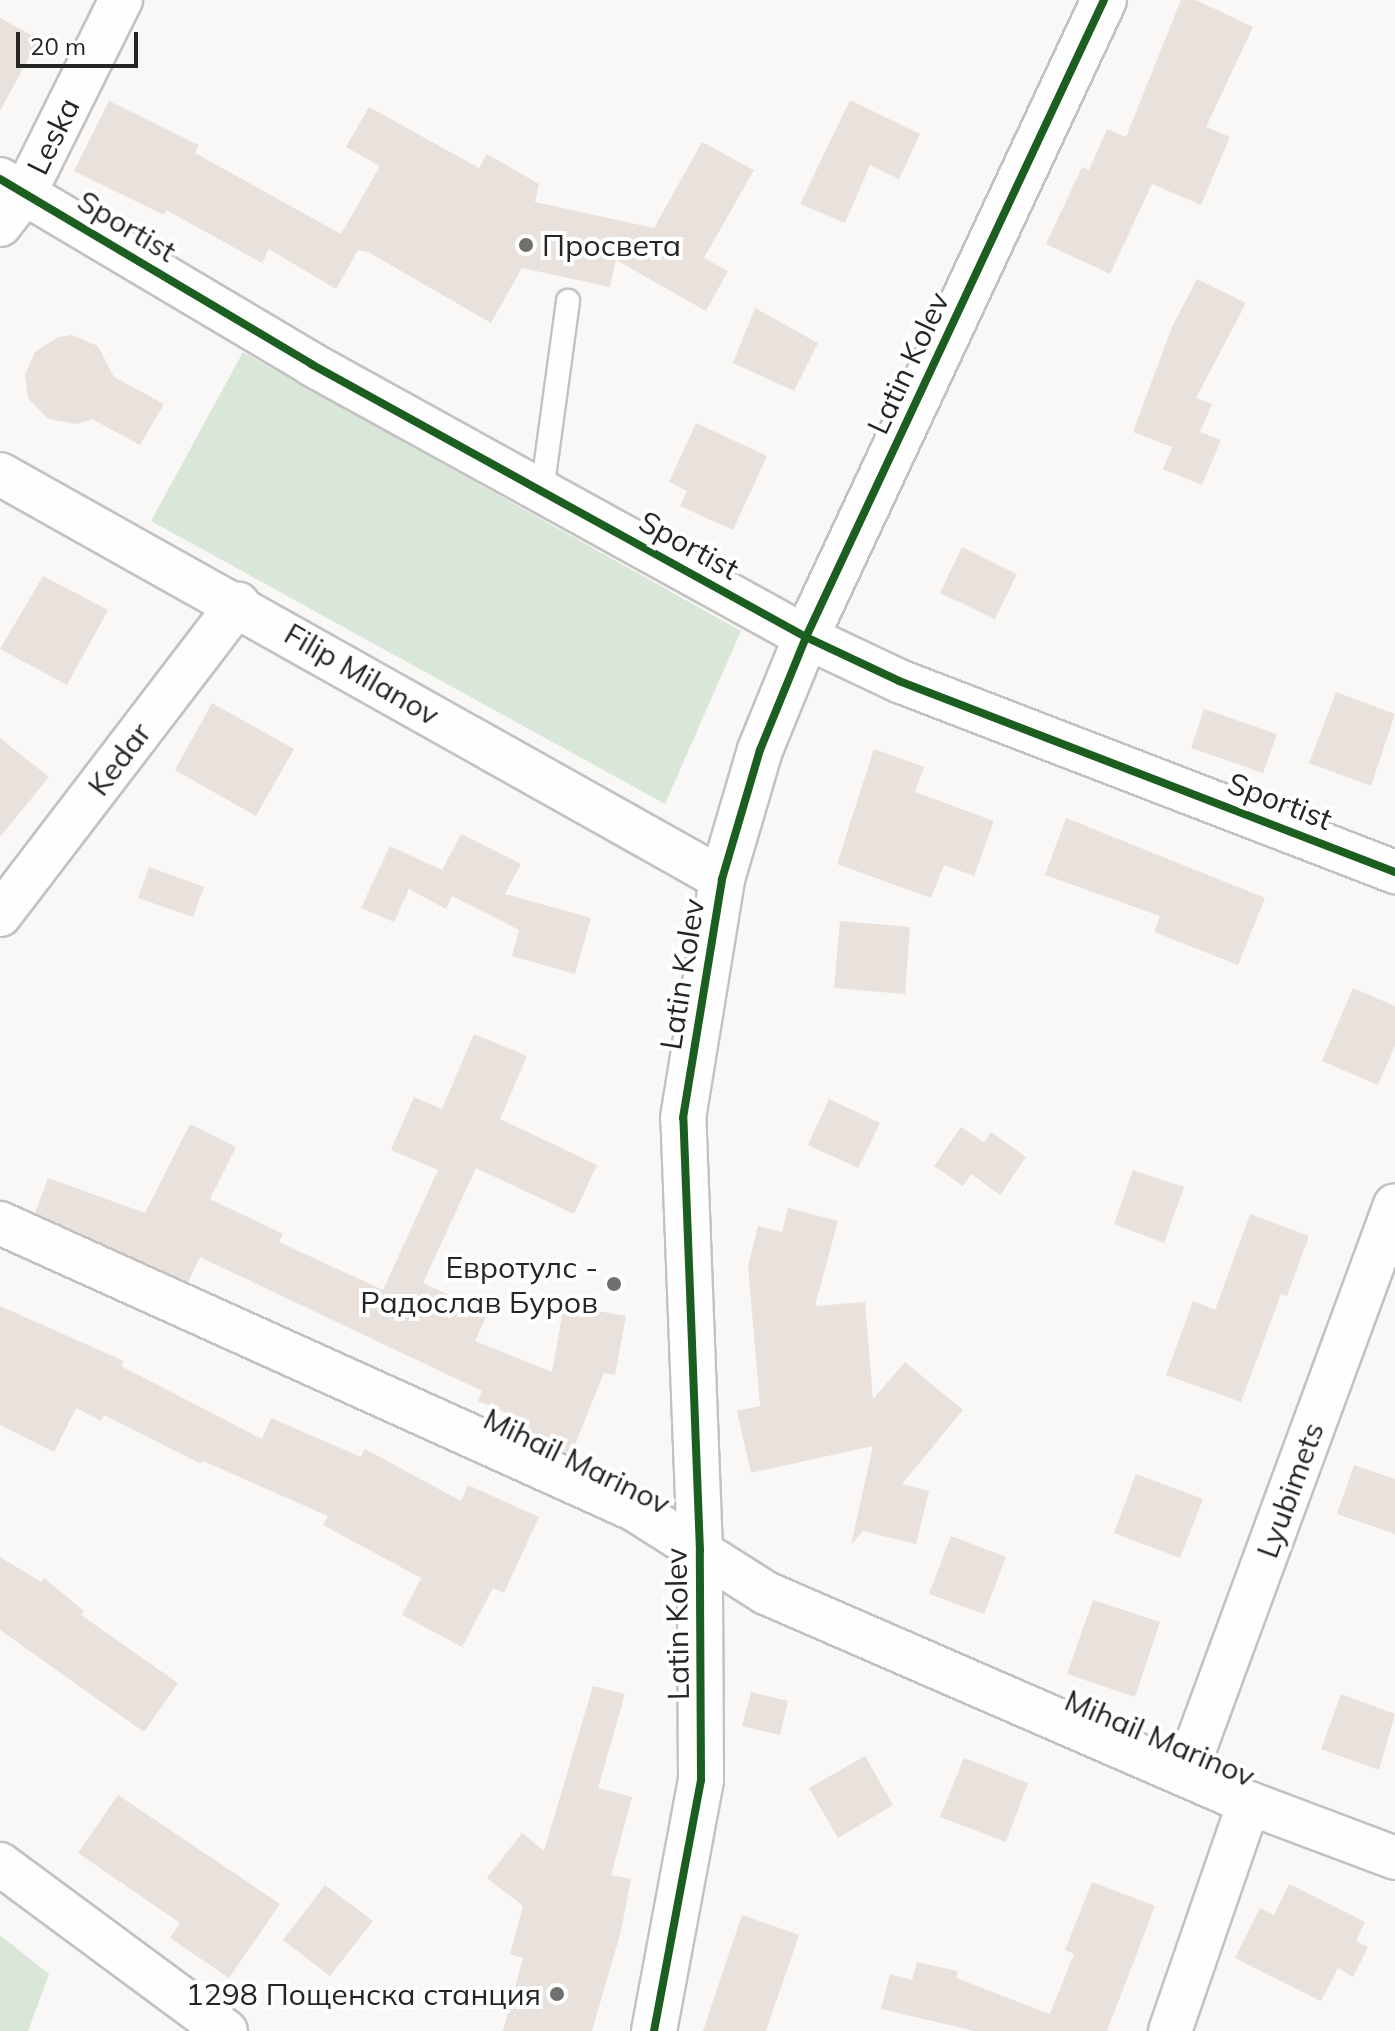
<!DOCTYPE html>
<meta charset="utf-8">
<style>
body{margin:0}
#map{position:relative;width:1395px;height:2031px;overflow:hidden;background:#f9f8f6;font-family:Mulish,sans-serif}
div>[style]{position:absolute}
.green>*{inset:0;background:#d9e7d9}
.building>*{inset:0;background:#e9e1db}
.roads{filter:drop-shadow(2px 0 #c3c2c1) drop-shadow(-2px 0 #c3c2c1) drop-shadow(0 2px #c3c2c1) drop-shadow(0 -2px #c3c2c1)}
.lane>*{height:22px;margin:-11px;padding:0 11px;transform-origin:11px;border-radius:11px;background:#fefefe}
.street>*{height:42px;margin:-21px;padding:0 21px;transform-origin:21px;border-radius:21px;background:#fefefe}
.primary>*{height:44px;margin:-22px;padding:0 22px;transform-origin:22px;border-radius:22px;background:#fefefe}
.cycleway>*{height:8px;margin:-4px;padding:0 4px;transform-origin:4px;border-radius:4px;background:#1b5e20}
.dots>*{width:22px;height:22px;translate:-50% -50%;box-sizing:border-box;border:4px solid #fff;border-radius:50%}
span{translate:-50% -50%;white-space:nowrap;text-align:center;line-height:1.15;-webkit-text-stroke:8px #fff;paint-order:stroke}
.street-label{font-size:30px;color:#252524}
.poi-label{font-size:30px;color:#252524}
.left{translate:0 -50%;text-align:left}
.right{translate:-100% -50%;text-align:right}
.scale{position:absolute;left:16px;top:32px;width:122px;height:36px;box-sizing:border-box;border:4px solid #252524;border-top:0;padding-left:10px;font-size:24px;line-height:28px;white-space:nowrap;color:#252524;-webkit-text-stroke:6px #fff;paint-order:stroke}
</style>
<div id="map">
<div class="green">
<i style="clip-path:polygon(243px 352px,741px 631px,665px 804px,151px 521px)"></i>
<i style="clip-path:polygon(0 1935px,49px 1974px,28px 2031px,0 2031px)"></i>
</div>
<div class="building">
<i style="clip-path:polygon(1181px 0,1196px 0,1253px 27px,1206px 127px,1230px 137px,1201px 205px,1152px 184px,1110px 274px,1046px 244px,1082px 167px,1089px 170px,1107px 129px,1126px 137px)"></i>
<i style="clip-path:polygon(0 18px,39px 39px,0 111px)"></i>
<i style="clip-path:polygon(850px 100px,920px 134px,899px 179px,870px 165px,845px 223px,800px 204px)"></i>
<i style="clip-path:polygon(109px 101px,199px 145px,195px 153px,341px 234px,380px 166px,346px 147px,369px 107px,479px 168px,487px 154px,539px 184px,535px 202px,654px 228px,702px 142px,754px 170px,704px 258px,728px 271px,706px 311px,616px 260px,610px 287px,522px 268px,491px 323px,368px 252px,358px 250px,336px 289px,269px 249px,262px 263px,166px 210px,164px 215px,74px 171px)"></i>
<i style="clip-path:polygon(1197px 279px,1246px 303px,1196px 398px,1212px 404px,1200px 432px,1221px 440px,1202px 485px,1163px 469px,1172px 447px,1133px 432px,1172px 327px)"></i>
<i style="clip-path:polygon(755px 308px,818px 343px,794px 391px,733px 363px)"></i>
<i style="clip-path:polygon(72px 335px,98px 346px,114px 377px,164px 404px,140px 445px,92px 419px,77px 424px,48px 419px,28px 398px,25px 375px,35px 352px,58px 337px)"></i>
<i style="clip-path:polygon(696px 423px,767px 456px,733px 530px,680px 506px,687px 491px,669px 482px)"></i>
<i style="clip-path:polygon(962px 547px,1017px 574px,995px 619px,940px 593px)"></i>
<i style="clip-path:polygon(43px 576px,108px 610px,67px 685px,0 649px)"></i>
<i style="clip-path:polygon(1336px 692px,1395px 714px,1371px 786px,1309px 763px)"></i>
<i style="clip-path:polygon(212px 703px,294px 749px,256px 816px,175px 770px)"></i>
<i style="clip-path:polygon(1204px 709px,1277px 734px,1263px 773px,1191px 748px)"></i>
<i style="clip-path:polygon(0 738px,49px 777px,0 837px)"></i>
<i style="clip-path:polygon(874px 749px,924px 767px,915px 792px,994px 821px,974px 876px,944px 865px,931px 898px,837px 864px)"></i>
<i style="clip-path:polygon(1066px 818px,1265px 898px,1238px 965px,1154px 932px,1160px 916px,1045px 875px)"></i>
<i style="clip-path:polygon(461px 834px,521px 864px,505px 894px,591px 918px,575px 974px,512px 956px,519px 930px,452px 896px,446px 909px,409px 889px,394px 922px,361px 908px,390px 846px,442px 870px)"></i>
<i style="clip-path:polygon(149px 867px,204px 887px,193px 917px,138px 898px)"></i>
<i style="clip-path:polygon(840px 921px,910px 927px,905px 994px,834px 988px)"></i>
<i style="clip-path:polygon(1353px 988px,1395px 1006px,1395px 1045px,1378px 1085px,1322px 1061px)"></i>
<i style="clip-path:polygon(474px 1034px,527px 1056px,500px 1119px,597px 1165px,574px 1214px,476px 1168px,423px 1283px,488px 1313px,475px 1341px,552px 1372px,564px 1305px,626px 1316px,615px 1375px,604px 1373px,571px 1454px,526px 1434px,530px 1423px,478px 1401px,482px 1391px,200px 1257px,188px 1282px,35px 1213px,48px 1178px,145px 1213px,190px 1124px,236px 1147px,210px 1199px,283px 1234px,279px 1242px,383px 1290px,438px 1170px,391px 1150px,414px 1097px,442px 1109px)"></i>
<i style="clip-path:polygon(829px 1099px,880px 1123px,858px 1168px,808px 1145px)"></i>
<i style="clip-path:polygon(961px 1127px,984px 1142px,991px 1132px,1026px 1157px,1000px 1195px,971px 1174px,963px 1186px,934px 1166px)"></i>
<i style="clip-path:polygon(1133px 1170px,1184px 1187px,1164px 1243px,1114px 1224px)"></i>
<i style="clip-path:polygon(788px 1208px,838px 1221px,815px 1306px,865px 1302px,873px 1399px,905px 1362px,963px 1410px,902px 1484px,929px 1491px,916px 1544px,863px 1531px,851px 1545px,873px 1446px,751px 1473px,737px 1411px,760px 1406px,748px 1266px,758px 1226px,782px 1232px)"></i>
<i style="clip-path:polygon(1250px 1214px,1309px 1236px,1287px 1296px,1281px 1294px,1241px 1402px,1166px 1375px,1193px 1301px,1215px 1310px)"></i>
<i style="clip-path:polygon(0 1306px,124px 1361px,121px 1366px,262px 1439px,271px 1418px,361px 1457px,365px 1449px,461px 1501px,468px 1485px,539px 1517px,504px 1593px,493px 1588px,462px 1647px,402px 1615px,421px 1578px,323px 1525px,328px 1516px,203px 1461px,201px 1464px,104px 1415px,101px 1421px,76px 1408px,54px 1452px,0 1425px)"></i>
<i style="clip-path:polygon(1354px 1465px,1395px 1479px,1395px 1534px,1337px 1514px)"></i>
<i style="clip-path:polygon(1136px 1474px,1203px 1499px,1180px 1558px,1114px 1533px)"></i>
<i style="clip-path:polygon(951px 1536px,1006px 1557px,984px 1614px,929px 1594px)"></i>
<i style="clip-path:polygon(0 1557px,41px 1582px,44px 1578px,84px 1611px,81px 1615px,178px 1683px,144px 1732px,0 1630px)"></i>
<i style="clip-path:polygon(1093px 1600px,1160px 1622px,1135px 1697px,1067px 1674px)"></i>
<i style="clip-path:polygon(593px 1686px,625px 1694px,598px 1788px,632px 1797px,611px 1875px,631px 1879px,621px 1931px,592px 2031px,503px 2031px,523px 1958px,510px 1954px,523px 1906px,487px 1878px,522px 1833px,544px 1851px)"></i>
<i style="clip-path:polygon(751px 1692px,788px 1701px,780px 1735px,742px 1726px)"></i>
<i style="clip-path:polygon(1341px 1694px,1395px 1714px,1379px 1770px,1321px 1749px)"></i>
<i style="clip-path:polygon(865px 1756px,893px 1805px,838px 1838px,809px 1788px)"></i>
<i style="clip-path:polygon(964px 1758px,1028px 1783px,1006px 1842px,940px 1817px)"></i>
<i style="clip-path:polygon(118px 1795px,280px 1904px,229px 1978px,170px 1938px,180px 1923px,78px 1853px)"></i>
<i style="clip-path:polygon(1092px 1882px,1155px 1906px,1107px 2031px,975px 2031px,881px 2009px,890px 1974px,912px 1980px,917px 1962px,958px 1971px,956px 1978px,1050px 2014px,1074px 1954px,1065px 1950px)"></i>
<i style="clip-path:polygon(1289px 1884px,1365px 1922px,1356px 1941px,1368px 1947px,1353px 1977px,1338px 1968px,1321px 2001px,1235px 1958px,1260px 1908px,1274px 1915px)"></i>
<i style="clip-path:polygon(325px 1885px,373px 1921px,330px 1976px,283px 1940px)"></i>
<i style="clip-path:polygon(742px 1915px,799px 1935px,766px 2031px,703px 2031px)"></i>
</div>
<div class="roads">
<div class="lane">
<i style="left:542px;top:491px;width:192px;rotate:-82.2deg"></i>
</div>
<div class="street">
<i style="left:0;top:179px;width:362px;rotate:30.7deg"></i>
<i style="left:311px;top:364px;width:565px;rotate:28.88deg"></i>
<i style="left:806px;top:637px;width:103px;rotate:25.3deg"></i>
<i style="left:899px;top:681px;width:532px;rotate:21.06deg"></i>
<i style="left:0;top:225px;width:41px;rotate:-52deg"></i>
<i style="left:25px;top:193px;width:216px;rotate:-63.6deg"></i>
<i style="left:0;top:474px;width:828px;rotate:29.29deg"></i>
<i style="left:0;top:915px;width:392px;rotate:-52.6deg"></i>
<i style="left:0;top:1223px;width:697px;rotate:24.32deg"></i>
<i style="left:635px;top:1510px;width:155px;rotate:32.4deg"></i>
<i style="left:766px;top:1593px;width:527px;rotate:23.5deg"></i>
<i style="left:1249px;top:1803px;width:156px;rotate:20.6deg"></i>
<i style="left:1185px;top:1775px;width:607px;rotate:-69.78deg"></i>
<i style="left:0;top:1864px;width:281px;rotate:36.5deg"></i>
<i style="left:1170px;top:2031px;width:241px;rotate:-70.9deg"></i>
</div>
<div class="primary">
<i style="left:654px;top:2031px;width:255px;rotate:-79.4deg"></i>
<i style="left:701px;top:1780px;width:229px;rotate:-90.3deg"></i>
<i style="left:700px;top:1551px;width:433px;rotate:-92.2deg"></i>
<i style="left:683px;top:1118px;width:242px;rotate:-80.7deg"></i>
<i style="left:722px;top:879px;width:134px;rotate:-73.6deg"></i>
<i style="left:760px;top:750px;width:122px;rotate:-67.8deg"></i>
<i style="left:806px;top:637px;width:703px;rotate:-64.93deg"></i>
</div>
</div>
<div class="cycleway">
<i style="left:0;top:179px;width:362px;rotate:30.7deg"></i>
<i style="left:311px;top:364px;width:565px;rotate:28.88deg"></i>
<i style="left:806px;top:637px;width:103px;rotate:25.3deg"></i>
<i style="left:899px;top:681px;width:532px;rotate:21.06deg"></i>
<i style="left:654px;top:2031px;width:255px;rotate:-79.4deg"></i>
<i style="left:701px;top:1780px;width:229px;rotate:-90.3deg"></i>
<i style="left:700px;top:1551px;width:433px;rotate:-92.2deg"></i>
<i style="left:683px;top:1118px;width:242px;rotate:-80.7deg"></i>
<i style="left:722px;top:879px;width:134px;rotate:-73.6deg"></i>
<i style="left:760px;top:750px;width:122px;rotate:-67.8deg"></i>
<i style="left:806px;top:637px;width:703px;rotate:-64.93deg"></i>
</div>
<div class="dots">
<i style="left:526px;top:245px;background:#6f6f6e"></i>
<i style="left:614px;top:1284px;background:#6f6f6e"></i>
<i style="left:557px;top:1994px;background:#6f6f6e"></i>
</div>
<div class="street-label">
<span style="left:53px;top:136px;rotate:-64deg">Leska</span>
<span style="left:127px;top:226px;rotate:31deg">Sportist</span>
<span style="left:908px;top:363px;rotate:-65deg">Latin Kolev</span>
<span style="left:689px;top:545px;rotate:29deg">Sportist</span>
<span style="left:362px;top:674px;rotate:30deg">Filip Milanov</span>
<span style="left:119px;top:759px;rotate:-53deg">Kedar</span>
<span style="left:1280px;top:801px;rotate:21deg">Sportist</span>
<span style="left:682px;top:974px;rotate:-81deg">Latin Kolev</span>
<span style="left:577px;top:1461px;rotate:26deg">Mihail Marinov</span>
<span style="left:1290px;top:1490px;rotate:-70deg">Lyubimets</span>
<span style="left:677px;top:1624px;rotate:-91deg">Latin Kolev</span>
<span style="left:1160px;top:1738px;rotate:23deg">Mihail Marinov</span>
</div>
<div class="poi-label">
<span class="left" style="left:542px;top:245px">Просвета</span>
<span class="right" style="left:598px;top:1284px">Евротулс -<br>Радослав Буров</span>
<span class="right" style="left:541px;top:1994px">1298 Пощенска станция</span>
</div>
<div class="scale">20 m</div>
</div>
